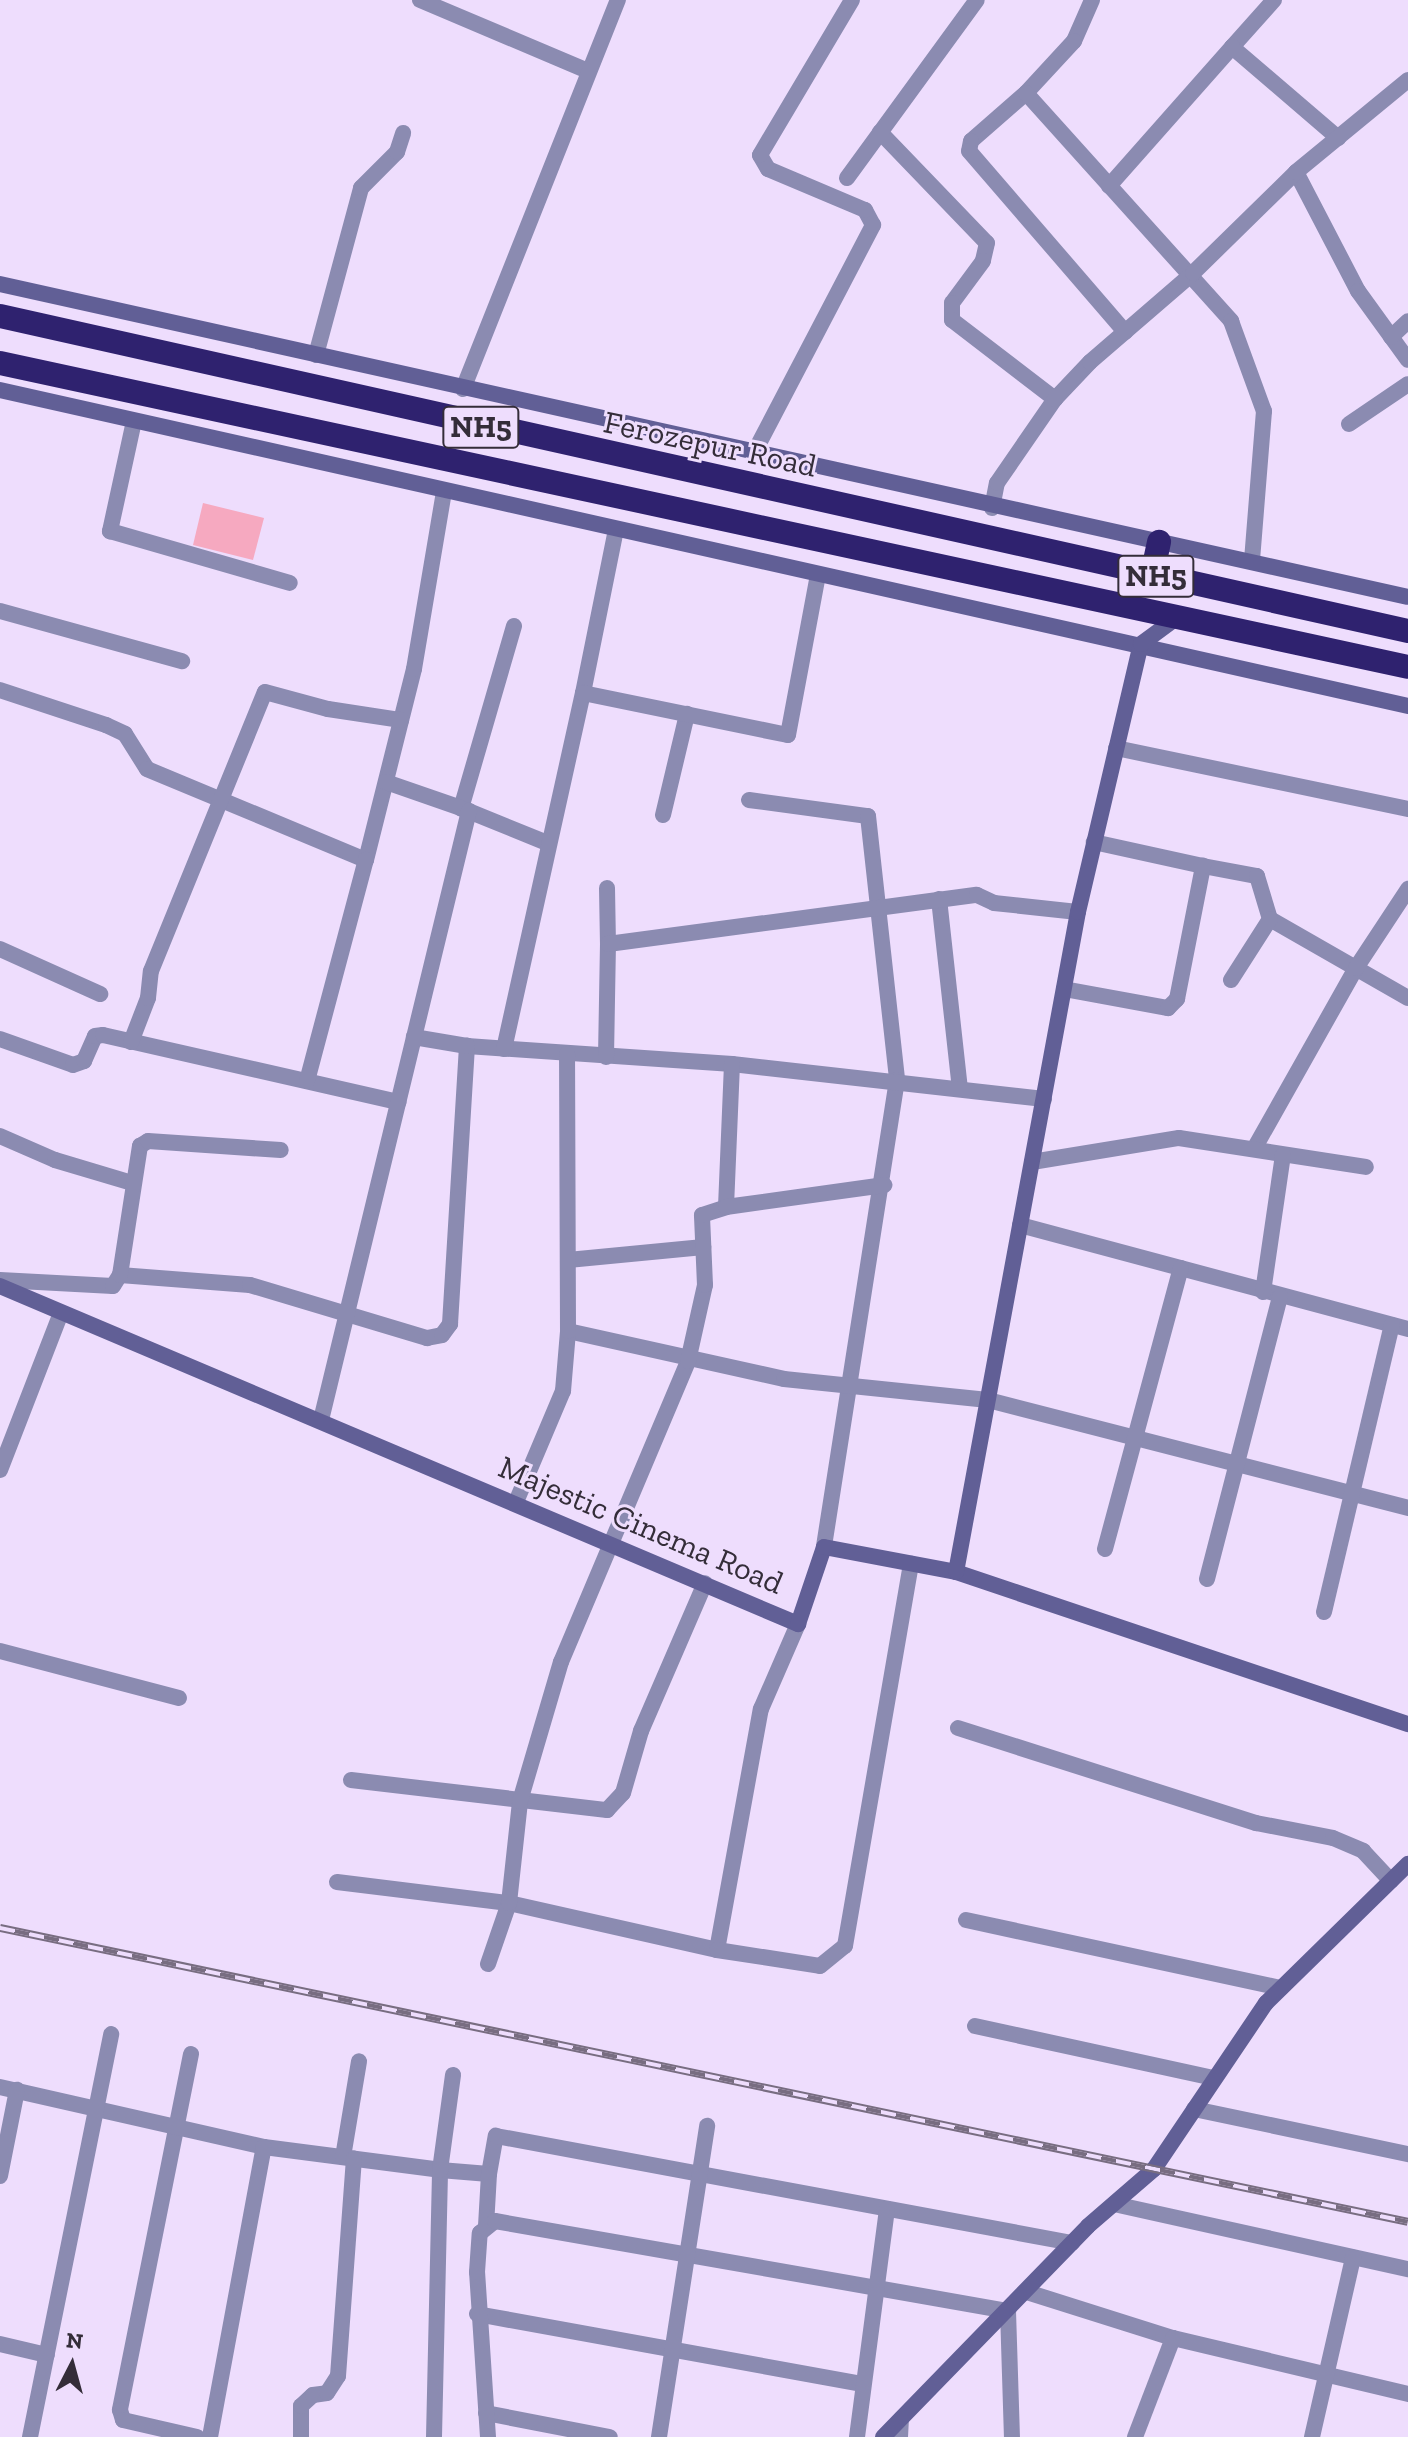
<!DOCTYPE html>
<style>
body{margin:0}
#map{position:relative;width:1408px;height:2437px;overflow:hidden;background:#eeddfd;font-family:"Zilla Slab",serif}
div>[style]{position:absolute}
.green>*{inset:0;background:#f6a9c0}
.street>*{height:16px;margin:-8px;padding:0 8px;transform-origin:8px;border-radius:8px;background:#8b8bb1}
.secondary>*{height:16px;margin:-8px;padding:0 8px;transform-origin:8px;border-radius:8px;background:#615f96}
.highway>*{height:24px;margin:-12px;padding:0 12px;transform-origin:12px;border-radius:12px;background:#2f226f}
.rail>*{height:8px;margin-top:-4px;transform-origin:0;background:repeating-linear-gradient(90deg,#eeddfd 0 15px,#786d81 0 30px);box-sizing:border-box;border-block:2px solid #786d81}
span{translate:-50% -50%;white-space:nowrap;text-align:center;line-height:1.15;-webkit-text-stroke:6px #eeddfd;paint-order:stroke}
.shield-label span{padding:2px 6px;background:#eeddfd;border:2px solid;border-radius:6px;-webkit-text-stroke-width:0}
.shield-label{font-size:30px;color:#342d39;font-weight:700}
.street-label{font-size:32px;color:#342d39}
.north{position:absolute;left:32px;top:2325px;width:80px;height:80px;-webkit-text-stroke:6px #eeddfd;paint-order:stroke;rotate:6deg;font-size:22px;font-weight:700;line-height:32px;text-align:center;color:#342d39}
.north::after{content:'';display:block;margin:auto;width:28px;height:36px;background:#342d39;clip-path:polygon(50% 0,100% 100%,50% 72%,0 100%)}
</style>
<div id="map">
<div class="green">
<i style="clip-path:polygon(203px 503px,264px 518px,253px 560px,193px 545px)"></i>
</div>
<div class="street">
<i style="left:420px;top:0;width:182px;rotate:22.9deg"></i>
<i style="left:1092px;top:0;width:45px;rotate:113.7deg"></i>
<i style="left:1074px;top:41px;width:71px;rotate:132.7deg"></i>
<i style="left:1026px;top:93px;width:73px;rotate:138.9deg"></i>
<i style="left:971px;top:141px;width:10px;rotate:101deg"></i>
<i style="left:969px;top:151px;width:239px;rotate:49.2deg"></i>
<i style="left:1274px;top:0;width:63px;rotate:131.8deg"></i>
<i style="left:1232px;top:47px;width:140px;rotate:40.6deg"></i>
<i style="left:1026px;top:93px;width:307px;rotate:48deg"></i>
<i style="left:1231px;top:321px;width:96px;rotate:69.9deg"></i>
<i style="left:1264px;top:411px;width:150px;rotate:94.6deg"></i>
<i style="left:880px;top:132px;width:154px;rotate:46.1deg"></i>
<i style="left:987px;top:243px;width:18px;rotate:103deg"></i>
<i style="left:983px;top:261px;width:52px;rotate:126.4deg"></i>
<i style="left:952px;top:303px;width:17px;rotate:90deg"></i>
<i style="left:952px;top:320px;width:130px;rotate:37.5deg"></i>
<i style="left:1296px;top:172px;width:134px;rotate:62.5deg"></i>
<i style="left:1358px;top:291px;width:85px;rotate:54.1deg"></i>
<i style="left:847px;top:178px;width:220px;rotate:-53.9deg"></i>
<i style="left:1109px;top:186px;width:186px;rotate:-48.5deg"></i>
<i style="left:1391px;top:337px;width:23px;rotate:-43deg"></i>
<i style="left:316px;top:355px;width:173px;rotate:-74.9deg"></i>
<i style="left:361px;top:188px;width:51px;rotate:-45deg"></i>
<i style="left:397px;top:152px;width:20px;rotate:-72deg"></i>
<i style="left:463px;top:389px;width:419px;rotate:-68.3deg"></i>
<i style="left:134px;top:421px;width:113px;rotate:102.3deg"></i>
<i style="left:110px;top:531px;width:187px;rotate:16.1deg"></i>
<i style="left:1349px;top:424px;width:71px;rotate:-34.1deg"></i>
<i style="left:756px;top:449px;width:253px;rotate:-62.4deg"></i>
<i style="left:873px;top:225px;width:17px;rotate:-118deg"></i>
<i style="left:865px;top:210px;width:105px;rotate:-157.1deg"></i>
<i style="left:768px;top:169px;width:16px;rotate:-120deg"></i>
<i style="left:760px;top:155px;width:180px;rotate:-59.3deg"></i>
<i style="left:992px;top:508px;width:25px;rotate:-79deg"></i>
<i style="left:997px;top:483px;width:102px;rotate:-55.4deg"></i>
<i style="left:1055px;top:399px;width:51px;rotate:-46.6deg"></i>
<i style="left:1090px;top:362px;width:136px;rotate:-40.8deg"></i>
<i style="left:1193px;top:273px;width:144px;rotate:-44.4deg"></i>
<i style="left:1296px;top:172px;width:145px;rotate:-39.4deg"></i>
<i style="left:0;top:611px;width:189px;rotate:15.4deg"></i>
<i style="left:514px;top:626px;width:190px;rotate:106.2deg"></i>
<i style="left:461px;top:808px;width:93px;rotate:22.1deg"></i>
<i style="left:0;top:690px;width:112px;rotate:18.3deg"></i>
<i style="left:106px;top:725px;width:21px;rotate:25deg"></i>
<i style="left:125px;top:734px;width:41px;rotate:57.8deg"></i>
<i style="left:147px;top:769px;width:237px;rotate:22.6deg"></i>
<i style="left:366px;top:860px;width:197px;rotate:-75.9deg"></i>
<i style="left:414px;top:669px;width:180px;rotate:-80.4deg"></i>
<i style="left:583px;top:693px;width:167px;rotate:-78.6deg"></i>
<i style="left:1116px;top:748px;width:298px;rotate:11.8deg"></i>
<i style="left:386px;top:782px;width:79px;rotate:19.1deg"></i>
<i style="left:749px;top:800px;width:120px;rotate:7.7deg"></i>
<i style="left:868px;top:816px;width:266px;rotate:83.7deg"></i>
<i style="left:897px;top:1080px;width:473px;rotate:98.9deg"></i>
<i style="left:663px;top:815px;width:104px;rotate:-76.6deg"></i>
<i style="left:1203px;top:866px;width:55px;rotate:10.5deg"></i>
<i style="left:1257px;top:876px;width:45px;rotate:73.2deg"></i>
<i style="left:1270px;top:919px;width:159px;rotate:29.8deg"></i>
<i style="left:607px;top:888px;width:56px;rotate:89deg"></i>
<i style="left:939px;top:899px;width:191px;rotate:83.7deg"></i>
<i style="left:0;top:949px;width:110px;rotate:24.2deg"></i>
<i style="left:1231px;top:980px;width:72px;rotate:-57.4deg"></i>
<i style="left:1064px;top:989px;width:106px;rotate:10.4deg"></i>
<i style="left:1168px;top:1008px;width:13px;rotate:-45deg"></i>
<i style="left:1177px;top:999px;width:136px;rotate:-78.9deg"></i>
<i style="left:1203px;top:866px;width:112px;rotate:-167.6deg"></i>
<i style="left:0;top:1039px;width:77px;rotate:19.6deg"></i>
<i style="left:73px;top:1065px;width:12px;rotate:-20deg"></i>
<i style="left:84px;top:1061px;width:27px;rotate:-66deg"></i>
<i style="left:95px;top:1036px;width:8px;rotate:-7deg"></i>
<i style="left:103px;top:1035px;width:303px;rotate:12.8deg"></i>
<i style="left:131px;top:1042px;width:47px;rotate:-68.9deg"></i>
<i style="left:148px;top:998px;width:27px;rotate:-84deg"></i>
<i style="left:151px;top:971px;width:301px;rotate:-67.8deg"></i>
<i style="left:265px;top:692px;width:65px;rotate:15.1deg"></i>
<i style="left:328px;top:709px;width:74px;rotate:8.6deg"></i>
<i style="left:467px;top:1046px;width:266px;rotate:3.9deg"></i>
<i style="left:732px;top:1064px;width:314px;rotate:6.4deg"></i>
<i style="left:504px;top:1049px;width:365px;rotate:-77.5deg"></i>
<i style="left:583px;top:693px;width:209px;rotate:11.6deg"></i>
<i style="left:788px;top:735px;width:163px;rotate:-79.4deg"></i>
<i style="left:606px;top:1057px;width:113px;rotate:-89deg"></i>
<i style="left:608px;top:944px;width:372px;rotate:-7.6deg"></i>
<i style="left:977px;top:895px;width:19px;rotate:25deg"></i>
<i style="left:994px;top:903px;width:84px;rotate:6.1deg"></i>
<i style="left:307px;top:1081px;width:229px;rotate:-75.1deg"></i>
<i style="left:0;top:1136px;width:60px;rotate:23.6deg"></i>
<i style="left:55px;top:1160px;width:80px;rotate:16.6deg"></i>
<i style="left:1254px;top:1149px;width:208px;rotate:-60.6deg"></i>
<i style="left:1356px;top:968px;width:95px;rotate:-56.6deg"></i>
<i style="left:1032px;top:1162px;width:149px;rotate:-9.3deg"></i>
<i style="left:1179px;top:1138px;width:189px;rotate:8.8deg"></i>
<i style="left:726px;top:1207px;width:143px;rotate:-87.6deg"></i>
<i style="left:1020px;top:1225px;width:402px;rotate:15deg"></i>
<i style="left:568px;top:1260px;width:136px;rotate:-5.5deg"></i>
<i style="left:120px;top:1275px;width:130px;rotate:4.4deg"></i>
<i style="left:250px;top:1285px;width:185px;rotate:16.7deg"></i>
<i style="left:427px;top:1338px;width:15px;rotate:-11deg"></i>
<i style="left:442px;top:1335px;width:14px;rotate:-54deg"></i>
<i style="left:450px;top:1324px;width:279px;rotate:-86.5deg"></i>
<i style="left:467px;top:1046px;width:54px;rotate:-170.4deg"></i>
<i style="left:0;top:1280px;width:113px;rotate:3deg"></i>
<i style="left:113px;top:1286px;width:13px;rotate:-58deg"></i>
<i style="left:120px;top:1275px;width:131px;rotate:-81.2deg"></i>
<i style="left:140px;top:1146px;width:9px;rotate:-32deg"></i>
<i style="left:148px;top:1141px;width:133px;rotate:3.9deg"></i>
<i style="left:1263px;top:1292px;width:138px;rotate:-81.7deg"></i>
<i style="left:568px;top:1331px;width:221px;rotate:12.5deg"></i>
<i style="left:784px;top:1379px;width:205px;rotate:5.9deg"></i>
<i style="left:988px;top:1400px;width:434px;rotate:14.4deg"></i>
<i style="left:321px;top:1420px;width:627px;rotate:-76.34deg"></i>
<i style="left:0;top:1470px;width:168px;rotate:-68.8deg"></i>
<i style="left:516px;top:1502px;width:121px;rotate:-67.1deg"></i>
<i style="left:563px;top:1391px;width:60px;rotate:-85.2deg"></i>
<i style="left:568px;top:1331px;width:277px;rotate:-90.2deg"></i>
<i style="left:1105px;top:1549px;width:291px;rotate:-74.9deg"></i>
<i style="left:1207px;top:1579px;width:292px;rotate:-75.5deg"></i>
<i style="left:1324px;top:1612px;width:295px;rotate:-76.7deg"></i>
<i style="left:0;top:1651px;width:185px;rotate:14.7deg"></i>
<i style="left:958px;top:1728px;width:313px;rotate:17.7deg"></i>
<i style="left:1256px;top:1823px;width:78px;rotate:11deg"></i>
<i style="left:1333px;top:1838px;width:33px;rotate:23deg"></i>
<i style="left:1363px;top:1851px;width:41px;rotate:47deg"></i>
<i style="left:351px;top:1780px;width:258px;rotate:6.7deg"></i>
<i style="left:607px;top:1810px;width:23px;rotate:-47deg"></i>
<i style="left:623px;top:1793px;width:65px;rotate:-73.8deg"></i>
<i style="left:641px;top:1731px;width:161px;rotate:-66.6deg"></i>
<i style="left:337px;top:1882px;width:173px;rotate:7deg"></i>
<i style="left:509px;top:1903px;width:213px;rotate:12.7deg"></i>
<i style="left:717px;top:1950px;width:245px;rotate:-79.7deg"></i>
<i style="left:761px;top:1709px;width:93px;rotate:-66.5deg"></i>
<i style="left:966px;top:1920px;width:322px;rotate:12.2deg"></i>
<i style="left:717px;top:1950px;width:104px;rotate:8.8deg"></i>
<i style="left:820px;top:1966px;width:32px;rotate:-39deg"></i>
<i style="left:845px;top:1946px;width:388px;rotate:-80.2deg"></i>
<i style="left:488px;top:1964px;width:65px;rotate:-71deg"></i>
<i style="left:509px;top:1903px;width:103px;rotate:-83.8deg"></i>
<i style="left:520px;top:1801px;width:145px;rotate:-73.6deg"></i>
<i style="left:561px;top:1662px;width:327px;rotate:-67.1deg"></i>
<i style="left:688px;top:1361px;width:78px;rotate:-77.4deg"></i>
<i style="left:705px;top:1285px;width:70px;rotate:-92.5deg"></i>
<i style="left:702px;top:1215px;width:25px;rotate:-18deg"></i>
<i style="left:726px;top:1207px;width:160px;rotate:-7.9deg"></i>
<i style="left:975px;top:2026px;width:244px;rotate:12.3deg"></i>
<i style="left:191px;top:2054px;width:363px;rotate:101.3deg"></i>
<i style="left:120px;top:2410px;width:10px;rotate:73deg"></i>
<i style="left:123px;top:2420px;width:76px;rotate:12.9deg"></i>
<i style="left:0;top:2087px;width:271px;rotate:12.8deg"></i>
<i style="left:264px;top:2147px;width:177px;rotate:7.4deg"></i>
<i style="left:440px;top:2170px;width:49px;rotate:4.7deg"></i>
<i style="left:489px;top:2174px;width:39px;rotate:-80deg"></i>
<i style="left:496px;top:2136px;width:586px;rotate:10.52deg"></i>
<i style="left:1194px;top:2109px;width:219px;rotate:11.9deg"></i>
<i style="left:343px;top:2157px;width:97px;rotate:-80.5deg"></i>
<i style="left:0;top:2176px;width:88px;rotate:-78.8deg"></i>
<i style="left:1114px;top:2204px;width:301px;rotate:12.5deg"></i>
<i style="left:486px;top:2226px;width:52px;rotate:-86.7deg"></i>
<i style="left:1027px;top:2292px;width:153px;rotate:17.5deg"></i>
<i style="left:1173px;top:2338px;width:242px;rotate:13.4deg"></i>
<i style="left:477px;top:2314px;width:392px;rotate:10.3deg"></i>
<i style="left:0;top:2344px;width:48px;rotate:13.2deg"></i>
<i style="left:486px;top:2413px;width:126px;rotate:11deg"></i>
<i style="left:30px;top:2437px;width:411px;rotate:-78.6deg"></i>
<i style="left:210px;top:2437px;width:295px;rotate:-79.5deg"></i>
<i style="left:301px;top:2437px;width:31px;rotate:-90deg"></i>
<i style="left:301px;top:2406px;width:16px;rotate:-43deg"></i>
<i style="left:313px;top:2395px;width:14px;rotate:-8deg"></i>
<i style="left:327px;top:2393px;width:20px;rotate:-57deg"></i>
<i style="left:338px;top:2376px;width:218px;rotate:-85.8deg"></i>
<i style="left:434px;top:2437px;width:267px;rotate:-88.7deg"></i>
<i style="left:440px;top:2170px;width:96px;rotate:-82.2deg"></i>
<i style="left:488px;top:2437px;width:165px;rotate:-93.8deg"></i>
<i style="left:477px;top:2272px;width:39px;rotate:-86deg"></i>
<i style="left:480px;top:2233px;width:19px;rotate:-39deg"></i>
<i style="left:495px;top:2221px;width:521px;rotate:9.95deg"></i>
<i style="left:1008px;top:2311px;width:126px;rotate:88.2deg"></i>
<i style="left:659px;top:2437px;width:315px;rotate:-81.2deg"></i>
<i style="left:857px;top:2437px;width:230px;rotate:-82.5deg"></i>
<i style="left:900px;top:2437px;width:18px;rotate:-87deg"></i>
<i style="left:1135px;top:2437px;width:106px;rotate:-69deg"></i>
<i style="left:1312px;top:2437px;width:184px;rotate:-77.1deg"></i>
</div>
<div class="secondary">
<i style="left:0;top:284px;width:1442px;rotate:12.53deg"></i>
<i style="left:0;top:390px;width:1443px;rotate:12.65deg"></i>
<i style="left:0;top:1286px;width:867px;rotate:22.96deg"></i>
<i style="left:798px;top:1624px;width:81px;rotate:-71.3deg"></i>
<i style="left:824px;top:1547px;width:134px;rotate:10.7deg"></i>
<i style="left:956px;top:1572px;width:477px;rotate:18.6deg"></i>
<i style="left:956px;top:1572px;width:671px;rotate:-79.53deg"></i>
<i style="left:1078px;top:912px;width:275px;rotate:-76.8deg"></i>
<i style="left:1141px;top:644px;width:42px;rotate:-36.3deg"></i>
<i style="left:883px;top:2437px;width:294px;rotate:-45.8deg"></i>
<i style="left:1088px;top:2226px;width:87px;rotate:-40.8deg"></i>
<i style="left:1154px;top:2169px;width:200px;rotate:-56deg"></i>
<i style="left:1266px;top:2003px;width:199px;rotate:-44.4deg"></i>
</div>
<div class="highway">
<i style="left:0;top:316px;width:1443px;rotate:12.61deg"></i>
<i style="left:0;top:363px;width:1440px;rotate:12.18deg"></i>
<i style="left:1152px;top:575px;width:34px;rotate:-78deg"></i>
</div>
<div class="rail">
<i style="left:0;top:1928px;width:1438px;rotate:11.79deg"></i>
</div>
<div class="shield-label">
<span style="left:481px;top:427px">NH5</span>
<span style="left:1156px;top:576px">NH5</span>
</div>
<div class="street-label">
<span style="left:710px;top:444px;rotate:12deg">Ferozepur Road</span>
<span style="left:641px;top:1525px;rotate:23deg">Majestic Cinema Road</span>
</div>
<div class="north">N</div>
</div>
